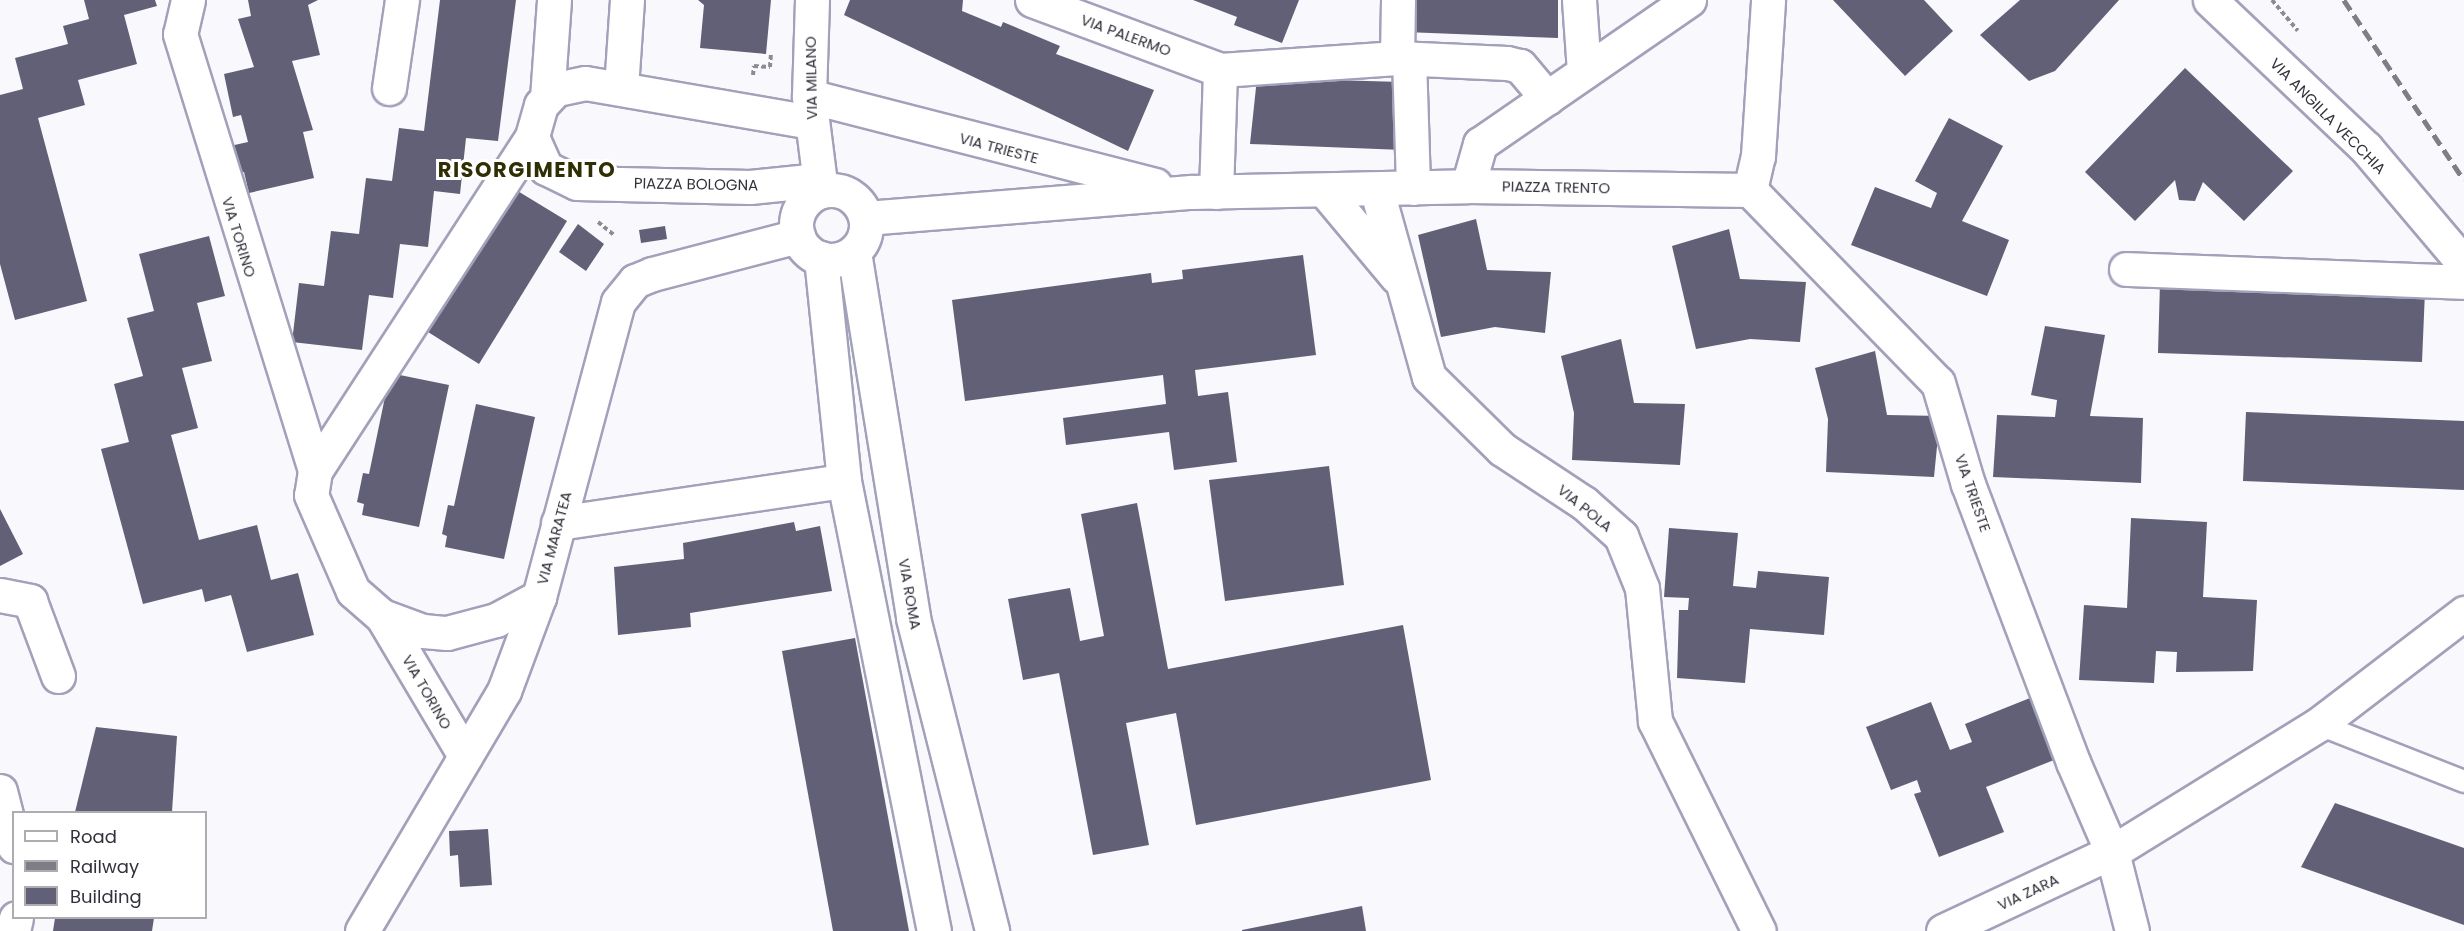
<!DOCTYPE html>
<style>
body{margin:0}
#map{position:relative;width:2464px;height:931px;overflow:hidden;background:#f8f8fd;font-family:Poppins,sans-serif}
div>[style]{position:absolute}
.building>*{inset:0;background:#616076}
.path>*{height:4px;margin-top:-2px;transform-origin:0;background:repeating-linear-gradient(90deg,#8b8b93 0 4.5px,transparent 0 7.5px)}
.roads{filter:drop-shadow(2px 0 #a2a1ba) drop-shadow(-2px 0 #a2a1ba) drop-shadow(0 2px #a2a1ba) drop-shadow(0 -2px #a2a1ba)}
.lane>*{height:21px;margin:-10.5px;padding:0 10.5px;transform-origin:10.5px;border-radius:10.5px;background:#fff}
.street>*{height:33px;margin:-16.5px;padding:0 16.5px;transform-origin:16.5px;border-radius:16.5px;background:#fff}
.primary>*{height:33px;margin:-16.5px;padding:0 16.5px;transform-origin:16.5px;border-radius:16.5px;background:#fff}
.primary>.ring{margin:-16.5px;padding:0;box-sizing:content-box;background:none;border:33px solid #fff;border-radius:50%}
.rail>*{height:4.5px;margin-top:-2.25px;transform-origin:0;background:repeating-linear-gradient(90deg,#7e7e86 0 12px,transparent 0 18px)}
span{translate:-50% -50%;white-space:nowrap;text-align:center;line-height:1.15;-webkit-text-stroke:6px #fff;paint-order:stroke}
.street-label{font-size:15px;color:#31313b}
.district-label{font-size:21px;color:#302e03;font-weight:700;letter-spacing:1.5px}
.legend{position:absolute;left:12px;top:811px;width:195px;height:108px;box-sizing:border-box;background:#fff;border:2px solid #adadb1;margin:0;padding:8px 10px;list-style:none;font-size:18px;color:#31313b}
.legend li{display:flex;align-items:center;gap:12px;height:30px}
.legend b{width:30px;border:2px solid #adadb1}
</style>
<div id="map">
<div class="building">
<i style="clip-path:polygon(84px 0,155px 0,157px 6px,124px 15px,137px 64px,78px 80px,85px 105px,38px 118px,87px 301px,15px 320px,0 264px,0 95px,23px 89px,15px 58px,68px 44px,63px 26px,89px 19px)"></i>
<i style="clip-path:polygon(248px 0,318px 0,308px 5px,320px 55px,292px 61px,313px 130px,303px 132px,314px 178px,249px 193px,244px 172px,237px 173px,230px 146px,248px 142px,241px 115px,233px 117px,224px 74px,254px 67px,238px 19px,251px 16px)"></i>
<i style="clip-path:polygon(440px 0,516px 0,498px 141px,466px 138px,460px 194px,434px 191px,428px 247px,400px 244px,393px 298px,369px 295px,362px 350px,292px 342px,299px 283px,324px 286px,331px 231px,359px 234px,366px 178px,392px 181px,399px 128px,424px 131px)"></i>
<i style="clip-path:polygon(698px 0,771px 0,766px 54px,700px 48px,704px 5px)"></i>
<i style="clip-path:polygon(850px 0,963px 0,962px 11px,1001px 27px,1003px 22px,1060px 46px,1056px 54px,1154px 90px,1128px 151px,844px 15px)"></i>
<i style="clip-path:polygon(1193px 0,1299px 0,1282px 43px,1234px 25px,1237px 17px)"></i>
<i style="clip-path:polygon(1408px 0,1558px 0,1558px 38px,1405px 32px)"></i>
<i style="clip-path:polygon(1833px 0,1924px 0,1953px 31px,1905px 76px)"></i>
<i style="clip-path:polygon(2020px 0,2119px 0,2055px 71px,2029px 81px,1980px 35px)"></i>
<i style="clip-path:polygon(2185px 68px,2293px 171px,2244px 221px,2203px 182px,2195px 201px,2179px 200px,2175px 180px,2135px 221px,2085px 172px)"></i>
<i style="clip-path:polygon(1257px 78px,1402px 82px,1403px 150px,1250px 144px)"></i>
<i style="clip-path:polygon(1949px 118px,2003px 146px,1962px 221px,2009px 240px,1987px 296px,1851px 245px,1875px 187px,1931px 208px,1937px 193px,1915px 181px)"></i>
<i style="clip-path:polygon(516px 190px,567px 221px,479px 364px,428px 332px)"></i>
<i style="clip-path:polygon(1476px 219px,1487px 270px,1551px 272px,1545px 333px,1495px 327px,1441px 337px,1418px 235px)"></i>
<i style="clip-path:polygon(578px 224px,604px 244px,586px 271px,559px 252px)"></i>
<i style="clip-path:polygon(665px 226px,667px 239px,641px 243px,639px 230px)"></i>
<i style="clip-path:polygon(1729px 229px,1740px 279px,1806px 282px,1800px 342px,1750px 339px,1696px 349px,1672px 246px)"></i>
<i style="clip-path:polygon(209px 236px,225px 296px,197px 303px,212px 361px,182px 368px,198px 428px,171px 435px,199px 540px,257px 525px,271px 580px,298px 573px,314px 635px,247px 652px,231px 595px,205px 602px,202px 589px,143px 604px,101px 449px,129px 442px,114px 384px,143px 376px,127px 318px,154px 311px,139px 254px)"></i>
<i style="clip-path:polygon(1303px 255px,1316px 355px,1195px 370px,1198px 396px,1228px 392px,1237px 462px,1174px 470px,1169px 432px,1066px 445px,1063px 418px,1166px 404px,1163px 375px,965px 401px,952px 300px,1151px 273px,1152px 283px,1183px 279px,1182px 270px)"></i>
<i style="clip-path:polygon(2160px 283px,2425px 291px,2422px 362px,2158px 353px)"></i>
<i style="clip-path:polygon(2045px 326px,2105px 335px,2090px 416px,2143px 418px,2141px 483px,1993px 477px,1997px 415px,2055px 417px,2057px 400px,2031px 395px)"></i>
<i style="clip-path:polygon(1621px 339px,1634px 403px,1685px 404px,1680px 465px,1572px 460px,1574px 413px,1561px 356px)"></i>
<i style="clip-path:polygon(1875px 351px,1887px 415px,1940px 416px,1934px 477px,1826px 472px,1828px 419px,1815px 368px)"></i>
<i style="clip-path:polygon(390px 373px,449px 385px,419px 527px,362px 515px,364px 504px,357px 502px,363px 473px,369px 474px)"></i>
<i style="clip-path:polygon(476px 404px,535px 417px,504px 559px,445px 547px,447px 536px,442px 534px,448px 505px,454px 506px)"></i>
<i style="clip-path:polygon(2246px 412px,2464px 421px,2464px 490px,2243px 481px)"></i>
<i style="clip-path:polygon(1329px 466px,1344px 585px,1225px 601px,1209px 480px)"></i>
<i style="clip-path:polygon(1137px 503px,1168px 669px,1403px 625px,1431px 780px,1196px 825px,1176px 713px,1126px 723px,1149px 845px,1093px 855px,1059px 673px,1023px 680px,1008px 599px,1070px 588px,1080px 641px,1104px 636px,1081px 514px)"></i>
<i style="clip-path:polygon(0 509px,23px 554px,0 566px)"></i>
<i style="clip-path:polygon(2131px 518px,2207px 522px,2203px 597px,2257px 600px,2253px 671px,2176px 672px,2177px 652px,2156px 651px,2154px 683px,2079px 680px,2084px 605px,2127px 608px)"></i>
<i style="clip-path:polygon(794px 522px,796px 531px,820px 526px,832px 591px,690px 613px,691px 627px,618px 635px,614px 567px,684px 559px,683px 543px)"></i>
<i style="clip-path:polygon(1669px 528px,1738px 533px,1733px 586px,1756px 588px,1758px 571px,1829px 577px,1824px 635px,1750px 629px,1745px 683px,1677px 678px,1679px 610px,1688px 610px,1689px 598px,1664px 597px)"></i>
<i style="clip-path:polygon(855px 638px,909px 931px,833px 931px,782px 651px)"></i>
<i style="clip-path:polygon(2030px 698px,2054px 760px,1986px 787px,2004px 832px,1939px 857px,1914px 794px,1921px 792px,1917px 780px,1891px 790px,1866px 727px,1931px 702px,1950px 750px,1972px 742px,1965px 724px)"></i>
<i style="clip-path:polygon(96px 727px,177px 736px,172px 812px,75px 812px)"></i>
<i style="clip-path:polygon(2335px 803px,2464px 848px,2464px 925px,2301px 867px)"></i>
<i style="clip-path:polygon(488px 829px,492px 885px,460px 887px,458px 855px,450px 856px,449px 831px)"></i>
<i style="clip-path:polygon(1362px 906px,1366px 931px,1242px 931px,1242px 930px)"></i>
<i style="clip-path:polygon(55px 918px,154px 918px,152px 931px,53px 931px)"></i>
</div>
<div class="path">
<i style="left:2272px;top:0;width:40px;rotate:50deg"></i>
<i style="left:753px;top:75px;width:9px;rotate:-84deg"></i>
<i style="left:754px;top:66px;width:16px;rotate:4deg"></i>
<i style="left:770px;top:67px;width:13px;rotate:-86deg"></i>
<i style="left:598px;top:222px;width:21px;rotate:39deg"></i>
</div>
<div class="roads">
<div class="lane">
<i style="left:2319px;top:724px;width:156px;rotate:21.5deg"></i>
</div>
<div class="street">
<i style="left:188px;top:0;width:35px;rotate:103deg"></i>
<i style="left:180px;top:34px;width:457px;rotate:72.8deg"></i>
<i style="left:315px;top:471px;width:24px;rotate:99deg"></i>
<i style="left:311px;top:495px;width:105px;rotate:66.4deg"></i>
<i style="left:353px;top:591px;width:38px;rotate:41deg"></i>
<i style="left:382px;top:616px;width:163px;rotate:59.3deg"></i>
<i style="left:1032px;top:0;width:201px;rotate:20.4deg"></i>
<i style="left:1220px;top:70px;width:177px;rotate:-3.9deg"></i>
<i style="left:1398px;top:0;width:58px;rotate:91deg"></i>
<i style="left:1397px;top:58px;width:110px;rotate:2.6deg"></i>
<i style="left:1507px;top:63px;width:13px;rotate:13deg"></i>
<i style="left:1520px;top:66px;width:42px;rotate:49.8deg"></i>
<i style="left:1579px;top:0;width:72px;rotate:86deg"></i>
<i style="left:2210px;top:0;width:215px;rotate:43.5deg"></i>
<i style="left:2366px;top:148px;width:152px;rotate:49.8deg"></i>
<i style="left:1409px;top:58px;width:130px;rotate:88.2deg"></i>
<i style="left:389px;top:88px;width:89px;rotate:-81.6deg"></i>
<i style="left:621px;top:88px;width:88px;rotate:-86.1deg"></i>
<i style="left:809px;top:96px;width:357px;rotate:14.4deg"></i>
<i style="left:547px;top:98px;width:98px;rotate:-85.9deg"></i>
<i style="left:811px;top:122px;width:229px;rotate:-170.2deg"></i>
<i style="left:585px;top:83px;width:30px;rotate:168deg"></i>
<i style="left:556px;top:89px;width:22px;rotate:133deg"></i>
<i style="left:541px;top:105px;width:33px;rotate:106deg"></i>
<i style="left:532px;top:137px;width:34px;rotate:66deg"></i>
<i style="left:546px;top:168px;width:34px;rotate:26deg"></i>
<i style="left:577px;top:183px;width:173px;rotate:1.3deg"></i>
<i style="left:750px;top:187px;width:69px;rotate:-5.8deg"></i>
<i style="left:1468px;top:186px;width:44px;rotate:-74.1deg"></i>
<i style="left:1480px;top:144px;width:254px;rotate:-34.6deg"></i>
<i style="left:1750px;top:190px;width:269px;rotate:45.8deg"></i>
<i style="left:1938px;top:383px;width:105px;rotate:73.5deg"></i>
<i style="left:1968px;top:484px;width:297px;rotate:69.3deg"></i>
<i style="left:2073px;top:762px;width:98px;rotate:66.6deg"></i>
<i style="left:2112px;top:852px;width:81px;rotate:75.8deg"></i>
<i style="left:1750px;top:190px;width:35px;rotate:-77deg"></i>
<i style="left:1758px;top:156px;width:156px;rotate:-86.3deg"></i>
<i style="left:1325px;top:191px;width:112px;rotate:50.1deg"></i>
<i style="left:1377px;top:191px;width:193px;rotate:74.4deg"></i>
<i style="left:1429px;top:377px;width:103px;rotate:44.6deg"></i>
<i style="left:1502px;top:449px;width:98px;rotate:33.4deg"></i>
<i style="left:1584px;top:503px;width:50px;rotate:41.7deg"></i>
<i style="left:1621px;top:536px;width:56px;rotate:68deg"></i>
<i style="left:1642px;top:588px;width:134px;rotate:84.4deg"></i>
<i style="left:1655px;top:721px;width:234px;rotate:63.7deg"></i>
<i style="left:1216px;top:192px;width:122px;rotate:-88.1deg"></i>
<i style="left:866px;top:218px;width:326px;rotate:-4.6deg"></i>
<i style="left:1191px;top:192px;width:277px;rotate:-1.2deg"></i>
<i style="left:1468px;top:186px;width:282px;rotate:0.8deg"></i>
<i style="left:2126px;top:269px;width:338px;rotate:2.2deg"></i>
<i style="left:315px;top:471px;width:398px;rotate:-57deg"></i>
<i style="left:558px;top:523px;width:289px;rotate:-8.4deg"></i>
<i style="left:0;top:595px;width:31px;rotate:11deg"></i>
<i style="left:30px;top:601px;width:80px;rotate:69.5deg"></i>
<i style="left:382px;top:616px;width:44px;rotate:20.1deg"></i>
<i style="left:423px;top:631px;width:24px;rotate:5deg"></i>
<i style="left:447px;top:633px;width:51px;rotate:-14.9deg"></i>
<i style="left:496px;top:620px;width:49px;rotate:-28.1deg"></i>
<i style="left:0;top:791px;width:57px;rotate:75.7deg"></i>
<i style="left:13px;top:931px;width:13px;rotate:-77deg"></i>
<i style="left:362px;top:931px;width:279px;rotate:-59.4deg"></i>
<i style="left:504px;top:691px;width:100px;rotate:-69.6deg"></i>
<i style="left:539px;top:597px;width:305px;rotate:-75deg"></i>
<i style="left:618px;top:302px;width:27px;rotate:-51deg"></i>
<i style="left:635px;top:281px;width:18px;rotate:-22deg"></i>
<i style="left:652px;top:274px;width:151px;rotate:-14.6deg"></i>
<i style="left:1943px;top:931px;width:187px;rotate:-25.1deg"></i>
<i style="left:2112px;top:852px;width:243px;rotate:-31.7deg"></i>
<i style="left:2319px;top:724px;width:183px;rotate:-37.4deg"></i>
</div>
<div class="primary">
<i style="left:812px;top:0;width:96px;rotate:91.8deg"></i>
<i style="left:809px;top:96px;width:96px;rotate:82.8deg"></i>
<i class="ring" style="left:796px;top:190px;width:37px;height:37px"></i>
<i style="left:854px;top:252px;width:371px;rotate:80.8deg"></i>
<i style="left:913px;top:618px;width:323px;rotate:75.8deg"></i>
<i style="left:821px;top:258px;width:224px;rotate:84.1deg"></i>
<i style="left:844px;top:481px;width:459px;rotate:78.7deg"></i>
</div>
</div>
<div class="rail">
<i style="left:2344px;top:0;width:216px;rotate:56.3deg"></i>
</div>
<div class="street-label">
<span style="left:1126px;top:35px;rotate:20deg">VIA PALERMO</span>
<span style="left:811px;top:78px;rotate:-91deg">VIA MILANO</span>
<span style="left:2328px;top:116px;rotate:45deg">VIA ANGILLA VECCHIA</span>
<span style="left:999px;top:148px;rotate:15deg">VIA TRIESTE</span>
<span style="left:696px;top:184px;rotate:1deg">PIAZZA BOLOGNA</span>
<span style="left:1556px;top:187px;rotate:1deg">PIAZZA TRENTO</span>
<span style="left:239px;top:237px;rotate:73deg">VIA TORINO</span>
<span style="left:1973px;top:493px;rotate:71deg">VIA TRIESTE</span>
<span style="left:1585px;top:508px;rotate:39deg">VIA POLA</span>
<span style="left:554px;top:538px;rotate:-75deg">VIA MARATEA</span>
<span style="left:910px;top:594px;rotate:80deg">VIA ROMA</span>
<span style="left:427px;top:692px;rotate:60deg">VIA TORINO</span>
<span style="left:2028px;top:892px;rotate:-25deg">VIA ZARA</span>
</div>
<div class="district-label">
<span style="left:527px;top:170px">RISORGIMENTO</span>
</div>
<ul class="legend">
<li><b style="height:8px;background:#fff"></b>Road</li>
<li><b style="height:8px;background:#7e7e86"></b>Railway</li>
<li><b style="height:16px;background:#616076"></b>Building</li>
</ul>
</div>
